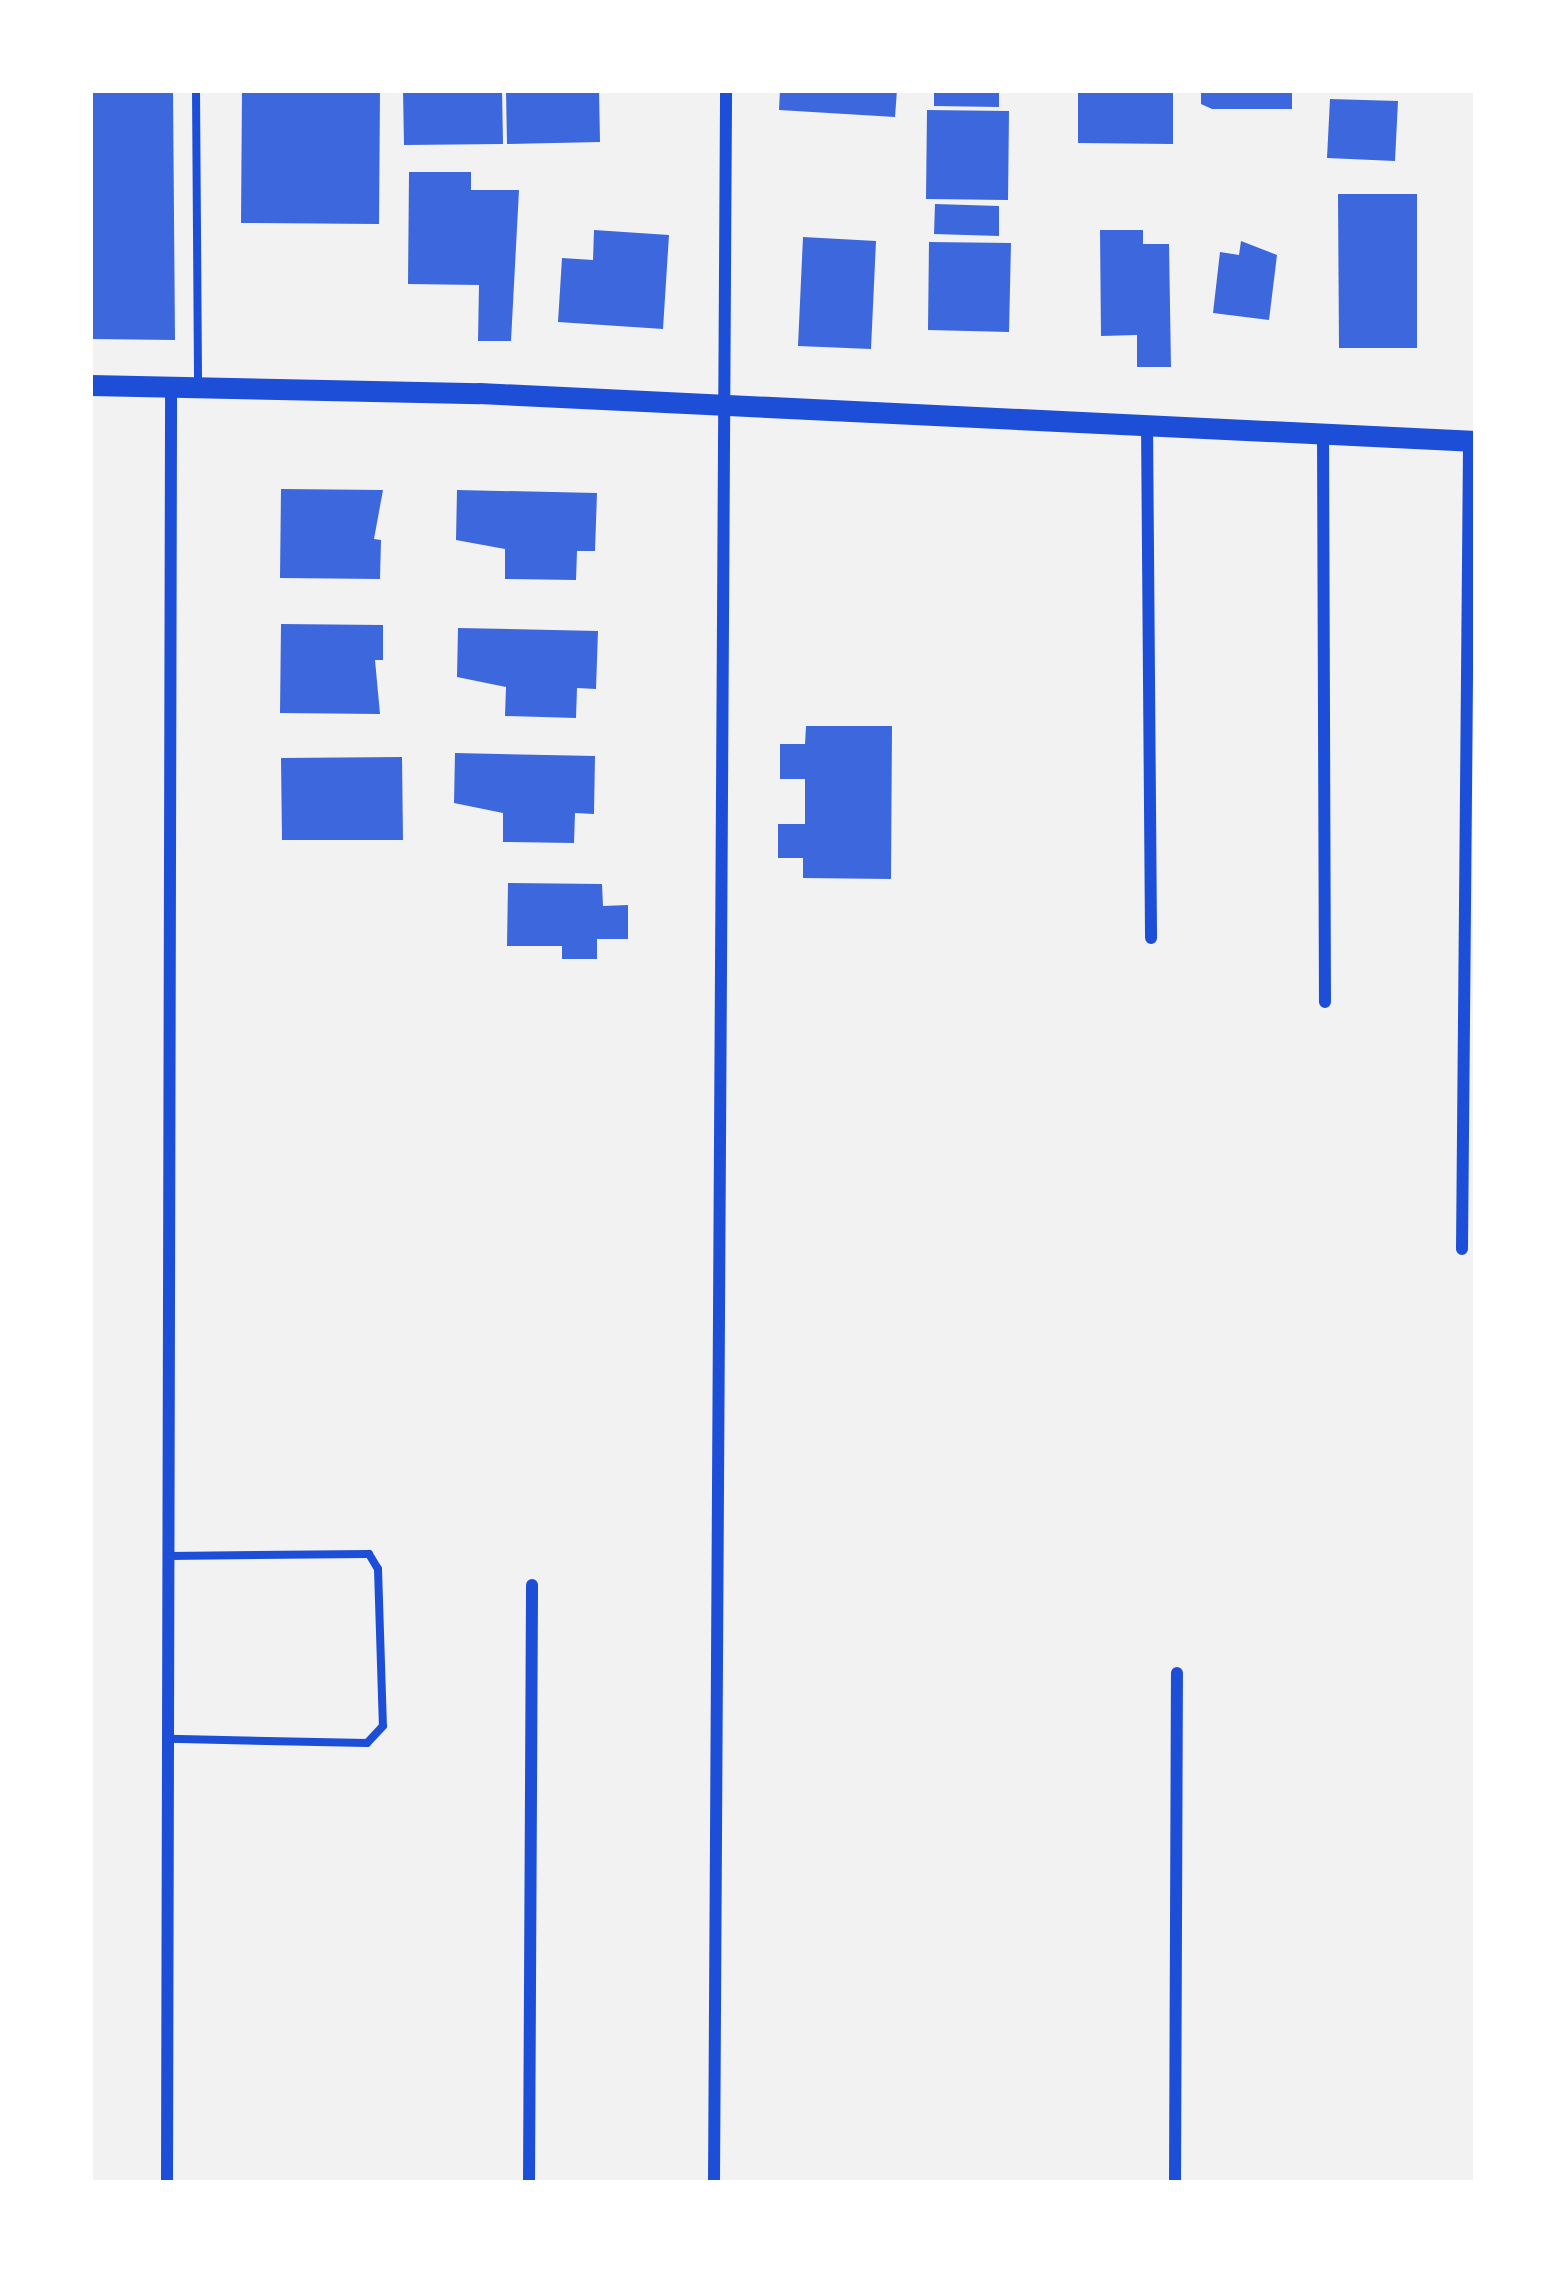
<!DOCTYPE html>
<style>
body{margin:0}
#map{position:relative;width:1566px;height:2273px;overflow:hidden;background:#f2f2f2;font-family:"Alegreya Sans",sans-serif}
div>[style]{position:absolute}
.building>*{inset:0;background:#3d67dc}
.service>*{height:8px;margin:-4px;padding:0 4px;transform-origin:4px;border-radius:4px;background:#1d4ed8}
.minor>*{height:12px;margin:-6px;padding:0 6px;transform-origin:6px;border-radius:6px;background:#1d4ed8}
.tertiary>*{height:21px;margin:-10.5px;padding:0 10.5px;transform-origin:10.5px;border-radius:10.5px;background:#1d4ed8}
span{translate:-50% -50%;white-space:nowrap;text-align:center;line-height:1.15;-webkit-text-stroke:9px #fff;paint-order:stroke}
.frame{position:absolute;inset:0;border:93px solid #fff;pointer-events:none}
</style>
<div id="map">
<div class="building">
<i style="clip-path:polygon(90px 90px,173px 90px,175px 340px,90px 339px)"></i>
<i style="clip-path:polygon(242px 90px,380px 90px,379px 224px,241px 223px)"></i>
<i style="clip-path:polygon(403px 90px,502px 90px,503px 144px,404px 145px)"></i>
<i style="clip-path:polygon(506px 90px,599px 90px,600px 142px,507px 144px)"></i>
<i style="clip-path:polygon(780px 90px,897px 90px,895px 117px,779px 110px)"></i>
<i style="clip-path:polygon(934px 90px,999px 90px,999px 107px,934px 106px)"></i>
<i style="clip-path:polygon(1078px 90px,1173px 90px,1173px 144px,1078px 143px)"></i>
<i style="clip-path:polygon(1201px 90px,1292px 90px,1292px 109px,1212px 109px,1201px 104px)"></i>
<i style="clip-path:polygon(1330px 99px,1398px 101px,1395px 161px,1327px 158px)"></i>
<i style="clip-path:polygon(927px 110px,1009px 111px,1008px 200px,926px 199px)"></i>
<i style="clip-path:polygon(409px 172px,471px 172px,471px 190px,519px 190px,511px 341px,478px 341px,479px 285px,408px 284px)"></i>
<i style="clip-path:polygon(1338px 194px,1417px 194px,1417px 348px,1339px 348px)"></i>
<i style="clip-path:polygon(935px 204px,999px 206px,999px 236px,934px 234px)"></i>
<i style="clip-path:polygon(594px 230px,669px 235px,663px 329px,558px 322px,562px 258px,593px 260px)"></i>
<i style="clip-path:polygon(1100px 230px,1143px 230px,1143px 244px,1169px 244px,1171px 367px,1137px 367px,1137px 335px,1101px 336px)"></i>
<i style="clip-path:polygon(803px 237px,876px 241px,871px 349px,798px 346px)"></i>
<i style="clip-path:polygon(1241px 241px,1277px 255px,1269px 320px,1213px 313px,1220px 252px,1239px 255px)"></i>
<i style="clip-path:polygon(929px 242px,1011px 243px,1009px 332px,928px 330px)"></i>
<i style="clip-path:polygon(281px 489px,383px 490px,374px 539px,381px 540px,380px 579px,280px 578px)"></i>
<i style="clip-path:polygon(457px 490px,597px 493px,595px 551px,577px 551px,576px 580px,505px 579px,505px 549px,456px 540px)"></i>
<i style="clip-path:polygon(281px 624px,383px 625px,383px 660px,375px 660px,380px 714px,280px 713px)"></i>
<i style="clip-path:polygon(458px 628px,598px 631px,596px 689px,577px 688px,576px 718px,505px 716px,506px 687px,457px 677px)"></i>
<i style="clip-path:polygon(806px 726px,892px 726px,891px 879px,803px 878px,803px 858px,778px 858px,778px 824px,805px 824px,805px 779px,780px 779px,780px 744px,805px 744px)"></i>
<i style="clip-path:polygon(455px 753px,595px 756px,594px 814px,575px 813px,574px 843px,503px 842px,503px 813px,454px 803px)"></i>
<i style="clip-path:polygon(402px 757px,403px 840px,282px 840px,281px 758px)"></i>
<i style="clip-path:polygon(508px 883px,602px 884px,603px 906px,628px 905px,628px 939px,597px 939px,597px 959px,562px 959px,562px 946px,507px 946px)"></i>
</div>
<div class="service">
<i style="left:196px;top:90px;width:296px;rotate:89.6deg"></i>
<i style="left:169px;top:1556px;width:200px;rotate:-0.6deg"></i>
<i style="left:369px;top:1554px;width:17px;rotate:59deg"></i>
<i style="left:378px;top:1569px;width:157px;rotate:88.2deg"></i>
<i style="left:383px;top:1726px;width:23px;rotate:133deg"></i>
<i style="left:367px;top:1743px;width:198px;rotate:-178.8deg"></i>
</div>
<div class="minor">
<i style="left:1147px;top:424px;width:514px;rotate:89.55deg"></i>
<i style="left:1323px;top:433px;width:569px;rotate:89.8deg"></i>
<i style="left:1462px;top:1249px;width:808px;rotate:-89.5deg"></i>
<i style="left:167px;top:2183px;width:1797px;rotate:-89.87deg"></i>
<i style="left:529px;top:2183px;width:598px;rotate:-89.71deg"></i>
<i style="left:714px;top:2183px;width:2093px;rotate:-89.67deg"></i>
<i style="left:1175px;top:2183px;width:510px;rotate:-89.78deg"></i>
</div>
<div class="tertiary">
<i style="left:90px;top:385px;width:389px;rotate:1.2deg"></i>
<i style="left:479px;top:393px;width:998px;rotate:2.76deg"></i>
</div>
<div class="frame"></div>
</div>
